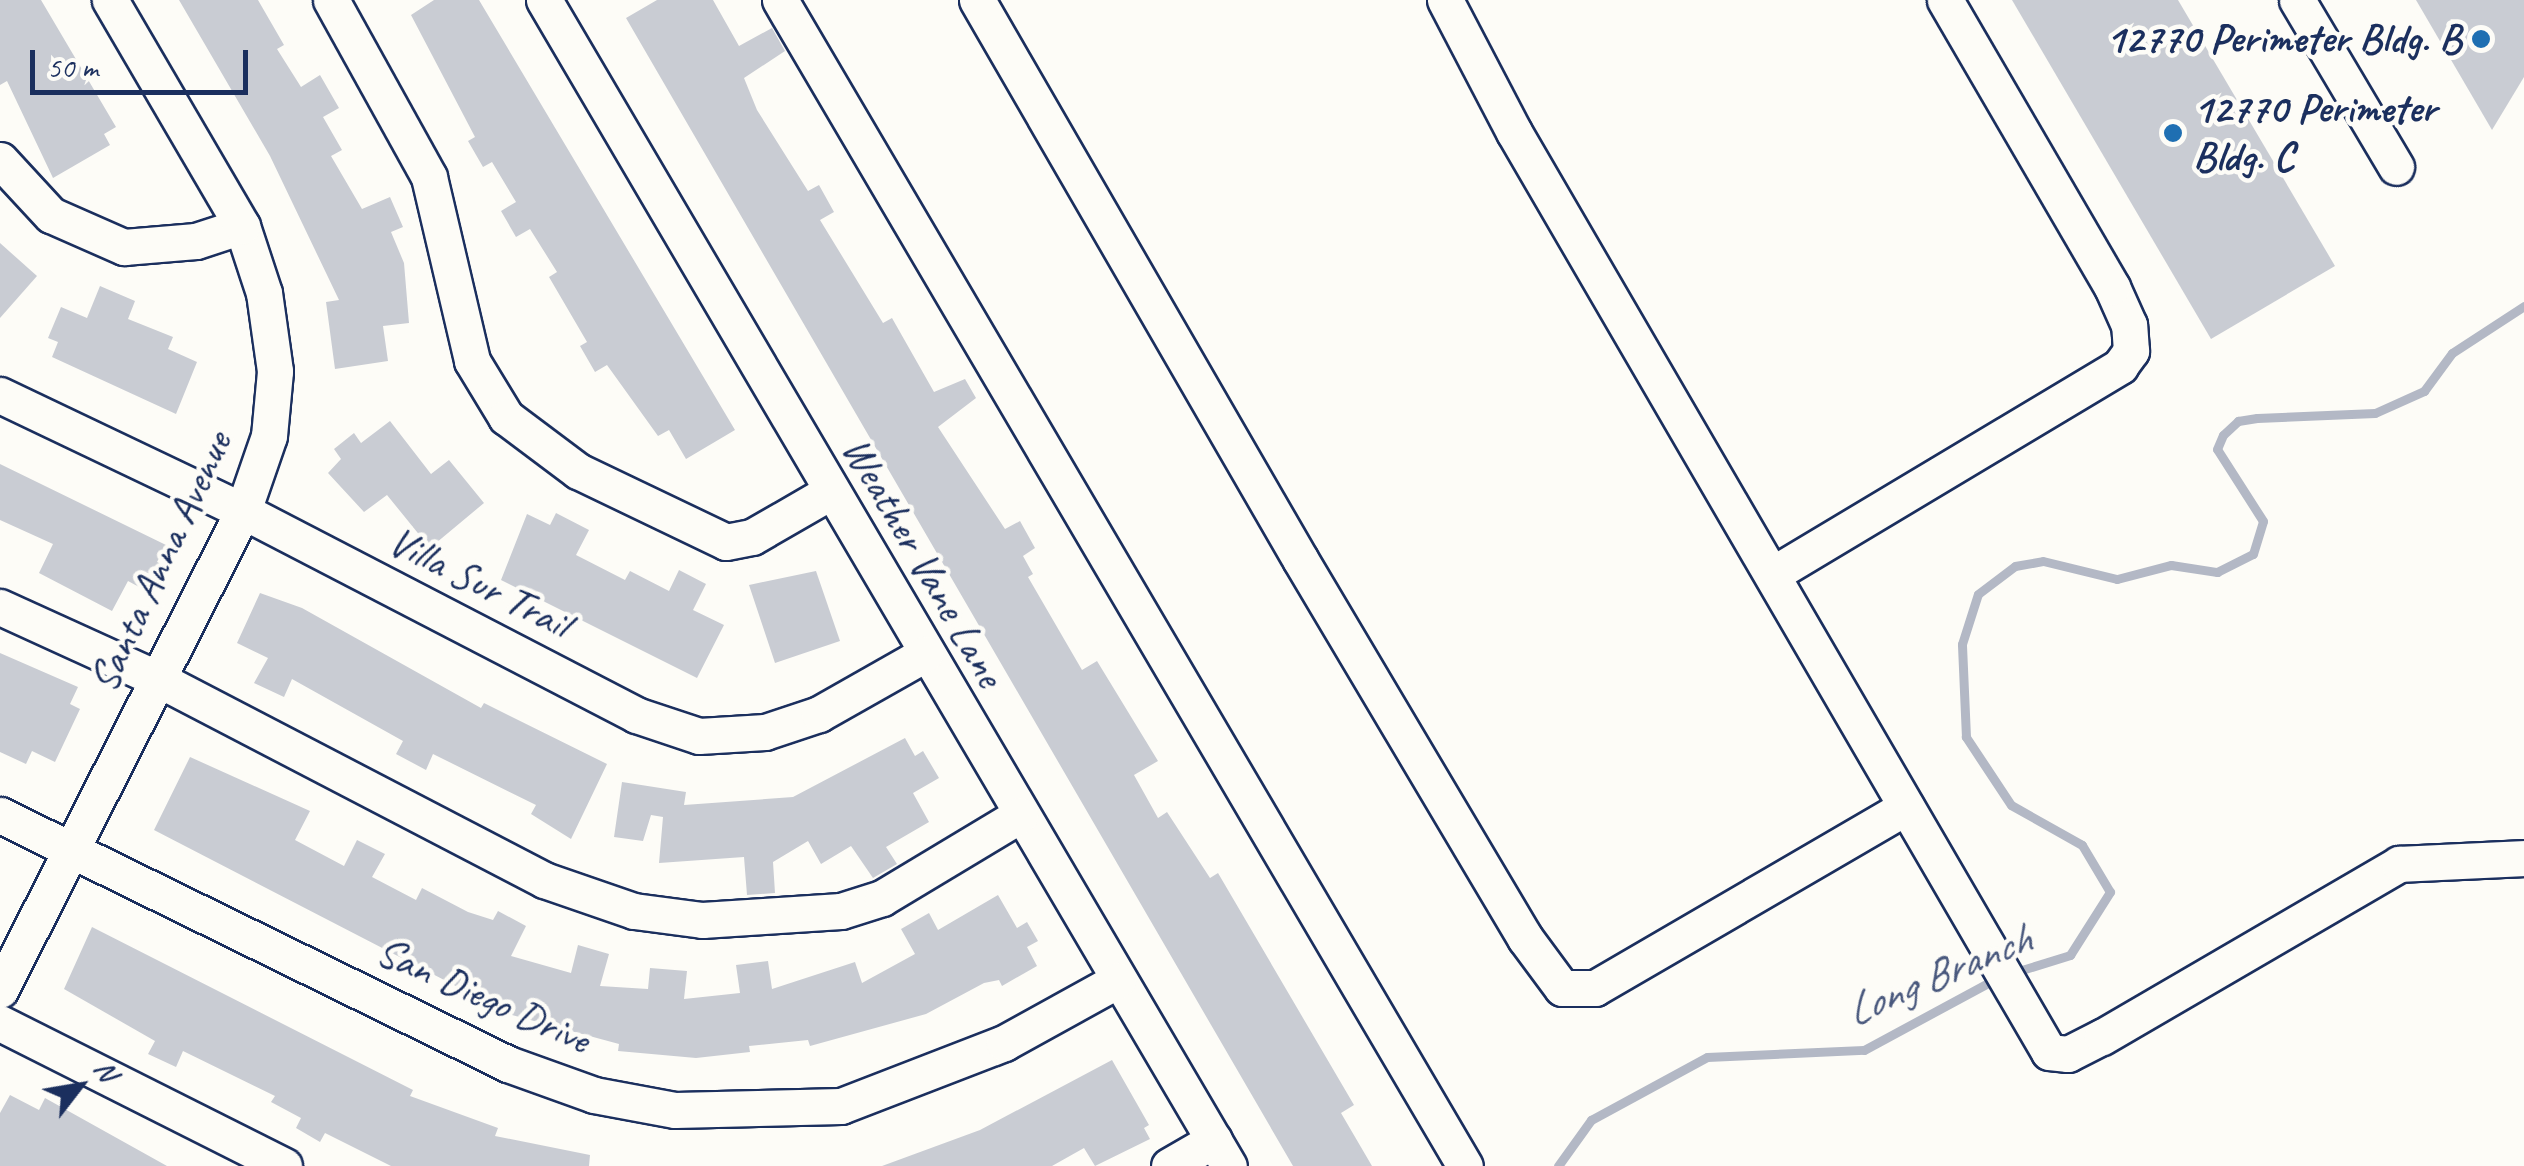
<!DOCTYPE html>
<style>
body{margin:0}
#map{position:relative;width:2524px;height:1166px;overflow:hidden;background:#fdfcf7;font-family:Caveat,sans-serif}
div>[style]{position:absolute}
.stream>*{height:9px;margin:-4.5px;padding:0 4.5px;transform-origin:4.5px;border-radius:4.5px;background:#b3b8c5}
.building>*{inset:0;background:#c9ccd3}
.roads{filter:drop-shadow(2px 0 #1b2f5e) drop-shadow(-2px 0 #1b2f5e) drop-shadow(0 2px #1b2f5e) drop-shadow(0 -2px #1b2f5e)}
.minor>*{height:35px;margin:-17.5px;padding:0 17.5px;transform-origin:17.5px;border-radius:17.5px;background:#fdfcf7}
.dots>*{width:28px;height:28px;translate:-50% -50%;box-sizing:border-box;border:5px solid #fdfcf7;border-radius:50%}
span{translate:-50% -50%;white-space:nowrap;text-align:center;line-height:1.15;-webkit-text-stroke:9px #fdfcf7;paint-order:stroke}
.poi-label{font-size:42px;color:#1b2f5e;font-weight:700}
.right{translate:-100% -50%;text-align:right}
.left{translate:0 -50%;text-align:left}
.street-label{font-size:42px;color:#1b2f5e}
.water-label{font-size:45px;color:#49587d;font-style:italic}
.north{position:absolute;left:30px;top:1036px;width:100px;height:100px;-webkit-text-stroke:8px #fdfcf7;paint-order:stroke;rotate:59deg;font-size:28px;font-weight:700;line-height:40px;text-align:center;color:#1b2f5e}
.north::after{content:'';display:block;margin:auto;width:35px;height:45px;background:#1b2f5e;clip-path:polygon(50% 0,100% 100%,50% 72%,0 100%)}
.scale{position:absolute;left:30px;top:50px;width:218px;height:45px;box-sizing:border-box;border:5px solid #1b2f5e;border-top:0;padding-left:12px;font-size:30px;line-height:35px;white-space:nowrap;color:#1b2f5e;-webkit-text-stroke:8px #fdfcf7;paint-order:stroke}
</style>
<div id="map">
<div class="stream">
<i style="left:2012px;top:973px;width:61px;rotate:-17.2deg"></i>
<i style="left:2070px;top:955px;width:75px;rotate:-57.6deg"></i>
<i style="left:2110px;top:892px;width:55px;rotate:-120.8deg"></i>
<i style="left:2082px;top:845px;width:81px;rotate:-150.6deg"></i>
<i style="left:2011px;top:805px;width:82px;rotate:-123.5deg"></i>
<i style="left:1966px;top:737px;width:93px;rotate:-92.5deg"></i>
<i style="left:1962px;top:644px;width:52px;rotate:-72.3deg"></i>
<i style="left:1978px;top:594px;width:46px;rotate:-37.1deg"></i>
<i style="left:2015px;top:566px;width:28px;rotate:-10deg"></i>
<i style="left:2043px;top:561px;width:76px;rotate:13.7deg"></i>
<i style="left:2117px;top:579px;width:56px;rotate:-14.5deg"></i>
<i style="left:2171px;top:565px;width:47px;rotate:8.7deg"></i>
<i style="left:2217px;top:572px;width:40px;rotate:-26.6deg"></i>
<i style="left:2253px;top:554px;width:34px;rotate:-73deg"></i>
<i style="left:2263px;top:521px;width:85px;rotate:-122.6deg"></i>
<i style="left:2217px;top:449px;width:15px;rotate:-67deg"></i>
<i style="left:2223px;top:435px;width:21px;rotate:-43deg"></i>
<i style="left:2238px;top:421px;width:19px;rotate:-9deg"></i>
<i style="left:2257px;top:418px;width:118px;rotate:-2.4deg"></i>
<i style="left:2375px;top:413px;width:54px;rotate:-24.2deg"></i>
<i style="left:2424px;top:391px;width:47px;rotate:-53.6deg"></i>
<i style="left:2452px;top:353px;width:86px;rotate:-33.1deg"></i>
<i style="left:1558px;top:1166px;width:57px;rotate:-54.3deg"></i>
<i style="left:1591px;top:1120px;width:132px;rotate:-28.5deg"></i>
<i style="left:1707px;top:1057px;width:157px;rotate:-2.6deg"></i>
<i style="left:1864px;top:1050px;width:151px;rotate:-28.4deg"></i>
</div>
<div class="building">
<i style="clip-path:polygon(0 0,41px 0,116px 127px,104px 134px,110px 145px,53px 178px,7px 81px,0 85px)"></i>
<i style="clip-path:polygon(179px 0,258px 0,284px 45px,277px 49px,301px 87px,320px 75px,339px 108px,323px 117px,342px 150px,331px 156px,362px 209px,390px 197px,403px 227px,391px 232px,404px 263px,409px 323px,383px 326px,388px 361px,335px 369px,326px 302px,339px 300px,270px 156px)"></i>
<i style="clip-path:polygon(434px 0,479px 0,735px 430px,686px 459px,669px 430px,658px 436px,607px 365px,595px 372px,580px 346px,587px 342px,549px 277px,557px 272px,530px 229px,516px 237px,501px 211px,516px 202px,492px 162px,483px 167px,468px 141px,475px 137px,411px 15px)"></i>
<i style="clip-path:polygon(657px 0,713px 0,739px 46px,772px 28px,785px 51px,744px 78px,757px 110px,808px 191px,819px 185px,834px 212px,820px 220px,883px 323px,892px 318px,934px 392px,965px 379px,976px 398px,938px 427px,1005px 529px,1020px 521px,1035px 548px,1023px 556px,1033px 574px,1028px 577px,1082px 670px,1097px 661px,1158px 761px,1134px 775px,1158px 818px,1167px 812px,1210px 878px,1218px 873px,1354px 1105px,1341px 1113px,1372px 1166px,1293px 1166px,626px 18px)"></i>
<i style="clip-path:polygon(2012px 0,2178px 0,2335px 266px,2211px 339px)"></i>
<i style="clip-path:polygon(2416px 0,2524px 0,2524px 77px,2492px 130px)"></i>
<i style="clip-path:polygon(0 243px,37px 276px,0 318px)"></i>
<i style="clip-path:polygon(100px 286px,135px 301px,128px 319px,173px 337px,168px 349px,197px 362px,176px 414px,52px 357px,58px 342px,48px 338px,61px 307px,87px 318px)"></i>
<i style="clip-path:polygon(390px 421px,431px 474px,449px 460px,484px 503px,430px 548px,387px 495px,364px 512px,328px 473px,341px 459px,334px 449px,354px 433px,361px 443px)"></i>
<i style="clip-path:polygon(0 464px,166px 545px,157px 562px,167px 567px,152px 594px,128px 581px,112px 611px,39px 573px,53px 544px,0 520px)"></i>
<i style="clip-path:polygon(556px 513px,589px 530px,576px 555px,625px 580px,630px 571px,669px 591px,679px 570px,706px 584px,693px 610px,724px 625px,697px 678px,501px 580px,527px 514px,550px 525px)"></i>
<i style="clip-path:polygon(816px 571px,840px 641px,775px 663px,749px 585px)"></i>
<i style="clip-path:polygon(260px 593px,302px 608px,481px 708px,484px 703px,607px 764px,571px 839px,531px 814px,536px 805px,433px 754px,426px 770px,396px 754px,403px 741px,292px 679px,284px 697px,254px 683px,268px 658px,237px 643px)"></i>
<i style="clip-path:polygon(0 653px,78px 687px,70px 704px,80px 709px,55px 762px,32px 751px,26px 764px,0 752px)"></i>
<i style="clip-path:polygon(905px 738px,915px 756px,923px 751px,939px 778px,913px 793px,929px 822px,886px 847px,897px 864px,873px 878px,851px 846px,821px 864px,808px 841px,773px 862px,775px 893px,747px 895px,744px 857px,659px 863px,663px 817px,651px 815px,643px 841px,614px 837px,622px 782px,686px 792px,684px 805px,793px 797px)"></i>
<i style="clip-path:polygon(190px 757px,310px 811px,295px 840px,344px 866px,357px 840px,385px 854px,372px 877px,416px 900px,422px 888px,468px 912px,493px 920px,498px 911px,526px 926px,511px 956px,571px 973px,578px 945px,609px 954px,600px 986px,648px 989px,650px 968px,687px 971px,684px 999px,740px 993px,736px 965px,768px 961px,772px 989px,855px 962px,862px 983px,915px 954px,901px 929px,929px 913px,938px 930px,998px 895px,1017px 928px,1027px 922px,1038px 941px,1027px 947px,1037px 966px,1002px 986px,999px 980px,984px 983px,926px 1014px,810px 1046px,808px 1040px,749px 1046px,750px 1052px,696px 1058px,618px 1051px,619px 1044px,512px 1015px,154px 830px)"></i>
<i style="clip-path:polygon(92px 927px,413px 1090px,410px 1096px,498px 1128px,495px 1136px,590px 1155px,589px 1166px,391px 1166px,325px 1133px,320px 1142px,296px 1128px,301px 1118px,271px 1102px,275px 1096px,183px 1051px,176px 1067px,148px 1054px,155px 1041px,64px 989px)"></i>
<i style="clip-path:polygon(1112px 1060px,1149px 1125px,1144px 1128px,1150px 1139px,1095px 1166px,1084px 1148px,1052px 1166px,882px 1166px,980px 1130px)"></i>
<i style="clip-path:polygon(10px 1095px,39px 1110px,45px 1098px,167px 1166px,0 1166px,0 1113px)"></i>
</div>
<div class="roads">
<div class="minor">
<i style="left:331px;top:0;width:202px;rotate:61deg"></i>
<i style="left:429px;top:177px;width:189px;rotate:76.8deg"></i>
<i style="left:472px;top:361px;width:66px;rotate:58.7deg"></i>
<i style="left:506px;top:417px;width:90px;rotate:36.9deg"></i>
<i style="left:578px;top:471px;width:164px;rotate:25.6deg"></i>
<i style="left:726px;top:542px;width:26px;rotate:-11deg"></i>
<i style="left:752px;top:537px;width:90px;rotate:-30deg"></i>
<i style="left:544px;top:0;width:1352px;rotate:59.57deg"></i>
<i style="left:780px;top:0;width:1352px;rotate:59.57deg"></i>
<i style="left:977px;top:0;width:646px;rotate:59.98deg"></i>
<i style="left:1300px;top:559px;width:441px;rotate:59.3deg"></i>
<i style="left:1525px;top:938px;width:62px;rotate:53.5deg"></i>
<i style="left:1562px;top:988px;width:33px"></i>
<i style="left:1595px;top:988px;width:360px;rotate:-30.2deg"></i>
<i style="left:1445px;top:0;width:149px;rotate:62.4deg"></i>
<i style="left:1514px;top:132px;width:1064px;rotate:59.82deg"></i>
<i style="left:2049px;top:1052px;width:19px;rotate:6deg"></i>
<i style="left:2068px;top:1054px;width:38px;rotate:-27deg"></i>
<i style="left:2102px;top:1037px;width:344px;rotate:-30.2deg"></i>
<i style="left:2399px;top:864px;width:125px;rotate:-2.7deg"></i>
<i style="left:2297px;top:0;width:194px;rotate:59.3deg"></i>
<i style="left:0;top:160px;width:75px;rotate:47.2deg"></i>
<i style="left:51px;top:215px;width:80px;rotate:23.7deg"></i>
<i style="left:124px;top:247px;width:72px;rotate:-4.8deg"></i>
<i style="left:196px;top:241px;width:48px;rotate:-18.1deg"></i>
<i style="left:0;top:395px;width:269px;rotate:25.5deg"></i>
<i style="left:243px;top:511px;width:443px;rotate:27.4deg"></i>
<i style="left:636px;top:715px;width:66px;rotate:18.4deg"></i>
<i style="left:699px;top:736px;width:66px;rotate:-3.5deg"></i>
<i style="left:765px;top:732px;width:57px;rotate:-18.4deg"></i>
<i style="left:819px;top:714px;width:122px;rotate:-29.5deg"></i>
<i style="left:1773px;top:574px;width:405px;rotate:-30.9deg"></i>
<i style="left:2120px;top:366px;width:19px;rotate:-54deg"></i>
<i style="left:2131px;top:351px;width:26px;rotate:-94deg"></i>
<i style="left:2129px;top:325px;width:42px;rotate:-114.1deg"></i>
<i style="left:2112px;top:287px;width:332px;rotate:-120.2deg"></i>
<i style="left:0;top:607px;width:176px;rotate:24.5deg"></i>
<i style="left:160px;top:680px;width:433px;rotate:27.5deg"></i>
<i style="left:544px;top:880px;width:95px;rotate:19deg"></i>
<i style="left:634px;top:911px;width:69px;rotate:7.5deg"></i>
<i style="left:702px;top:920px;width:139px;rotate:-3.7deg"></i>
<i style="left:841px;top:911px;width:43px;rotate:-17.6deg"></i>
<i style="left:882px;top:898px;width:161px;rotate:-31deg"></i>
<i style="left:0;top:815px;width:566px;rotate:26.11deg"></i>
<i style="left:508px;top:1064px;width:91px;rotate:19.8deg"></i>
<i style="left:594px;top:1095px;width:82px;rotate:10.5deg"></i>
<i style="left:675px;top:1110px;width:166px;rotate:-1.4deg"></i>
<i style="left:841px;top:1106px;width:175px;rotate:-21.1deg"></i>
<i style="left:1004px;top:1043px;width:130px;rotate:-28.9deg"></i>
<i style="left:0;top:990px;width:537px;rotate:-63.1deg"></i>
<i style="left:243px;top:511px;width:79px;rotate:-70.9deg"></i>
<i style="left:269px;top:436px;width:65px;rotate:-84.7deg"></i>
<i style="left:275px;top:371px;width:79px;rotate:-98deg"></i>
<i style="left:264px;top:293px;width:71px;rotate:-108.2deg"></i>
<i style="left:242px;top:226px;width:262px;rotate:-120.3deg"></i>
<i style="left:0;top:1023px;width:318px;rotate:26.7deg"></i>
<i style="left:1169px;top:1166px;width:52px;rotate:-30deg"></i>
</div>
</div>
<div class="dots">
<i style="left:2481px;top:39px;background:#1f6fb2"></i>
<i style="left:2173px;top:133px;background:#1f6fb2"></i>
</div>
<div class="poi-label">
<span class="right" style="left:2461px;top:39px">12770 Perimeter Bldg. B</span>
<span class="left" style="left:2193px;top:133px">12770 Perimeter<br>Bldg. C</span>
</div>
<div class="street-label">
<span style="left:161px;top:562px;rotate:-65deg">Santa Anna Avenue</span>
<span style="left:923px;top:562px;rotate:60deg">Weather Vane Lane</span>
<span style="left:479px;top:583px;rotate:27deg">Villa Sur Trail</span>
<span style="left:483px;top:996px;rotate:24deg">San Diego Drive</span>
</div>
<div class="water-label">
<span style="left:1938px;top:975px;rotate:-23deg">Long Branch</span>
</div>
<div class="north">N</div>
<div class="scale">50 m</div>
</div>
